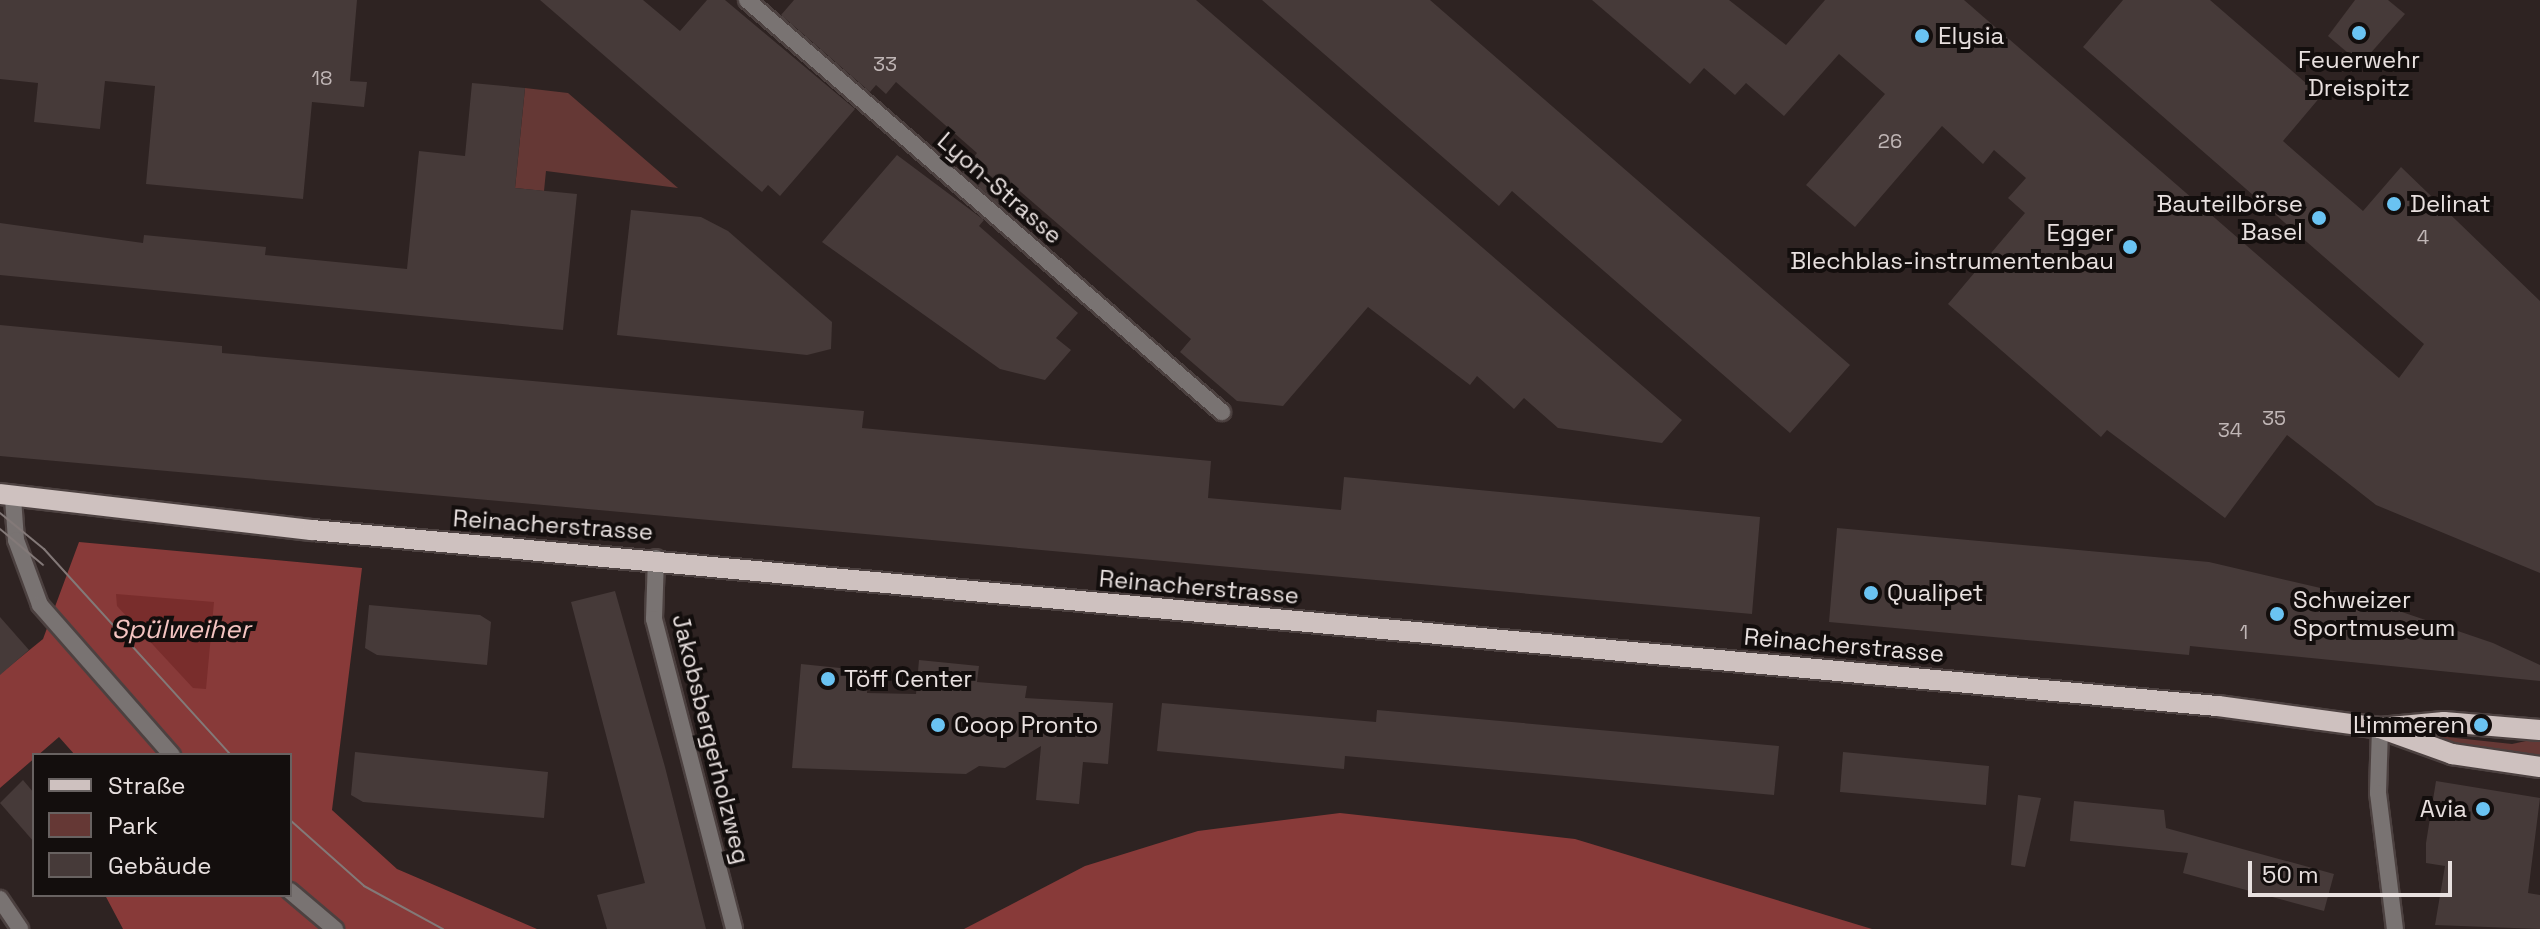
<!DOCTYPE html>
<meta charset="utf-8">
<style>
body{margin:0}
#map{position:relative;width:2540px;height:929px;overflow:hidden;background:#2e2322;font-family:"Space Grotesk",sans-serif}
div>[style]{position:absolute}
.green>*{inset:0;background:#653835}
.forest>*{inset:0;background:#883a39}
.water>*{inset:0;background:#792d2c}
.building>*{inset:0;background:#463a39}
.roads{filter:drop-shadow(2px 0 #4c4140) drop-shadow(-2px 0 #4c4140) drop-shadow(0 2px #4c4140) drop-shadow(0 -2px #4c4140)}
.street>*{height:16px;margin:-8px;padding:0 8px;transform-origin:8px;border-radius:8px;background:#797372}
.primary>*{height:20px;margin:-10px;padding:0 10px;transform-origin:10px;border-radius:10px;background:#cec1bf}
.tram>*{height:2px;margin:-1px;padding:0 1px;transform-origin:1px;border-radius:1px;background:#837978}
.dots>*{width:22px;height:22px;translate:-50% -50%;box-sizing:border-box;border:4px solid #130e0d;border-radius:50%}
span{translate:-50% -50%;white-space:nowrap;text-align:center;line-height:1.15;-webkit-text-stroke:8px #130e0d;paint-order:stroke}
.number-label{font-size:20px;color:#c0b6b6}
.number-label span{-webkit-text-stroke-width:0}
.poi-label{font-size:24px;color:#e8e0df}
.left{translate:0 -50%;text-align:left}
.right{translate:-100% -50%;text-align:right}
.street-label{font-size:24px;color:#e8e0df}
.water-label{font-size:26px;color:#f4c4c1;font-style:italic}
.legend{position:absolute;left:32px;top:753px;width:260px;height:144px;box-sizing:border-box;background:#130e0d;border:2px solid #686261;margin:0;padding:10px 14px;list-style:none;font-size:24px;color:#e8e0df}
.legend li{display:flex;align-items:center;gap:16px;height:40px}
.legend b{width:40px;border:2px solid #686261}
.scale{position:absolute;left:2248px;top:861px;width:204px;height:36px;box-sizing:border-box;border:4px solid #e8e0df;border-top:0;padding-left:10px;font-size:24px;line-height:28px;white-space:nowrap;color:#e8e0df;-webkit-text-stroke:6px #130e0d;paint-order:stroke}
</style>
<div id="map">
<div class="green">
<i style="clip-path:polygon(525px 88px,568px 93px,678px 188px,546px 171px,544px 191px,515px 188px)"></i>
<i style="clip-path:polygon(2419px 734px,2512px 744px,2540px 738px,2540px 758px,2412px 738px)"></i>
</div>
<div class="forest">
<i style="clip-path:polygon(79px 542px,362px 568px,332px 810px,397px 869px,537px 929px,123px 929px,105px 895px,290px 895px,290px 755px,75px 755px,59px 737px,0 788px,0 674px,43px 639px)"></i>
<i style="clip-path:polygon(1340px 813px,1575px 839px,1872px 929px,964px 929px,1085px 866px,1198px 831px)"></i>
</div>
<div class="water">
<i style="clip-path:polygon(116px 594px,214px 602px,206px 689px,193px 688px,117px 606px)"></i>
</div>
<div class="building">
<i style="clip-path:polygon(0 0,357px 0,350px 81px,367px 82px,364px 107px,312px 102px,303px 199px,146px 184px,155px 86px,105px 81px,100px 129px,34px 122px,38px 83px,0 79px)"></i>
<i style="clip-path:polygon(540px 0,643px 0,680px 31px,707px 0,725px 0,855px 109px,780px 196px,768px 185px,762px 192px)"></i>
<i style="clip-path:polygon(794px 0,1196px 0,1682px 420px,1662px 443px,1558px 428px,1524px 398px,1514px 409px,1477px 376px,1470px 385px,1368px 307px,1283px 406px,1237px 401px,1180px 352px,1191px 339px,1014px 186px,998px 204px,962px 172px,977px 153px,896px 82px,886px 94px,876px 85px,870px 92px,781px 15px)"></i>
<i style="clip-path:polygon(1262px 0,1430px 0,1850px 365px,1790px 433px,1512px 191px,1499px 206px)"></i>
<i style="clip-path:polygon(1592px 0,1729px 0,1786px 45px,1825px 0,1964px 0,2399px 378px,2424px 344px,2083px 47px,2123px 0,2210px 0,2321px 96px,2283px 141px,2363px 211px,2401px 167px,2540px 301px,2540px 573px,2376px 505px,2287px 435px,2225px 518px,2107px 430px,2101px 437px,1948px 304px,2025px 213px,2008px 198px,2026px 178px,1994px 150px,1983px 164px,1942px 126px,1855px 227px,1806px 185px,1885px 94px,1839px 54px,1784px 116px,1746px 83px,1735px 95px,1704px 68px,1690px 84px)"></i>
<i style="clip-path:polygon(2355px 0,2388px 0,2405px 14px,2361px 64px,2328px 36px)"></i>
<i style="clip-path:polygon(472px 83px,525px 88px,515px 188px,577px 194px,563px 330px,0 275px,0 223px,143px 243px,144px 235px,266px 247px,265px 255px,407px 269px,419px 151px,465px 156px)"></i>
<i style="clip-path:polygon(897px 155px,984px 220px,979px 226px,1078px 313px,1056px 338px,1071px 350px,1045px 380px,1000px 369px,822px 242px)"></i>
<i style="clip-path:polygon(631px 210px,701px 217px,728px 231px,832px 322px,831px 349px,807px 355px,617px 335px)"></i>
<i style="clip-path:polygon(0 325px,222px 346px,222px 353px,864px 411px,862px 428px,1211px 461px,1208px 498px,1341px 510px,1344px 477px,1760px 517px,1752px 614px,0 456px)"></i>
<i style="clip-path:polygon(1837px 528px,2209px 562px,2355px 596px,2493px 643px,2540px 665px,2540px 681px,2190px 646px,2189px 655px,1829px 622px)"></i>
<i style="clip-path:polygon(615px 591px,665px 767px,706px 929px,607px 929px,597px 895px,645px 883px,571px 602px)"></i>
<i style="clip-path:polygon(369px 605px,480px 615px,491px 622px,487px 665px,377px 655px,365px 648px)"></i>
<i style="clip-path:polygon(0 617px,29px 650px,0 675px)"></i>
<i style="clip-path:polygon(919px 660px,979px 666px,977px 682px,1027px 686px,1025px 698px,1113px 703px,1108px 764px,1083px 762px,1079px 804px,1036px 800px,1041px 746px,1005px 768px,979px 766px,966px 774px,792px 768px,801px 664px,869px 671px,867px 693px,916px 694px)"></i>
<i style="clip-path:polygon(1162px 703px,1376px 722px,1377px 710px,1779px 746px,1774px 795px,1345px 756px,1344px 769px,1157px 751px)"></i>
<i style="clip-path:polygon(355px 752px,548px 772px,544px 818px,363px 802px,351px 795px)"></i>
<i style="clip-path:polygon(1843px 752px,1989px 766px,1986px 805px,1840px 792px)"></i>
<i style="clip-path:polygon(23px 780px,34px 793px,34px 842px,0 803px)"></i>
<i style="clip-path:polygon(2436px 781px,2540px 798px,2528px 893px,2540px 895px,2540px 929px,2435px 925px,2445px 866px,2426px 863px,2426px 843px)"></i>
<i style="clip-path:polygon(2018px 795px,2041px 798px,2025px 867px,2011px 865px)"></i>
<i style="clip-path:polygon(2074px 801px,2164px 810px,2166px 828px,2334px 874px,2324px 911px,2183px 873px,2188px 853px,2070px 841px)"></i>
</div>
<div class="roads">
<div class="street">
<i style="left:747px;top:0;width:629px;rotate:40.94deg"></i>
<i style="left:13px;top:498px;width:42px;rotate:85.9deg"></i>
<i style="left:16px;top:540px;width:69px;rotate:69.7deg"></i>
<i style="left:40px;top:605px;width:200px;rotate:48.7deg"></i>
<i style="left:656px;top:558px;width:61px;rotate:91.9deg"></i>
<i style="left:654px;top:619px;width:320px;rotate:75.5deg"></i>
<i style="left:2380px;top:728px;width:65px;rotate:91.8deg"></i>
<i style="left:2378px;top:793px;width:137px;rotate:82.9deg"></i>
<i style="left:290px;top:891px;width:59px;rotate:40.2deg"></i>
<i style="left:0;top:899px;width:36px;rotate:56deg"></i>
</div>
<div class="primary">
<i style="left:0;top:494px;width:314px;rotate:6.6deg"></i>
<i style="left:312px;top:530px;width:1914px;rotate:5.28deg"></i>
<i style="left:2218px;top:706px;width:163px;rotate:7.7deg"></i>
<i style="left:2380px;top:728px;width:77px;rotate:19.9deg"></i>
<i style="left:2452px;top:754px;width:89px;rotate:8.4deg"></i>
<i style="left:2380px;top:728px;width:64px;rotate:-5.4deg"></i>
<i style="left:2444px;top:722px;width:96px;rotate:4.8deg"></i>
</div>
</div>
<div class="tram">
<i style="left:0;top:513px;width:57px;rotate:39.3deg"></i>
<i style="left:44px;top:549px;width:278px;rotate:47.8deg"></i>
<i style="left:0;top:529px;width:56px;rotate:39.9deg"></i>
<i style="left:290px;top:820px;width:99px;rotate:41.7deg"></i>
<i style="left:364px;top:886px;width:90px;rotate:28.6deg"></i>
</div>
<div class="dots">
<i style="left:2359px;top:33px;background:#6ac3f2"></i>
<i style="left:1922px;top:36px;background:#6ac3f2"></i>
<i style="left:2394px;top:204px;background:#6ac3f2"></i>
<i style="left:2319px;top:218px;background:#6ac3f2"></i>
<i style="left:2130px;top:247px;background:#6ac3f2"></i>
<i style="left:1871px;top:593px;background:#6ac3f2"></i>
<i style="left:2277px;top:614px;background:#6ac3f2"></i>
<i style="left:828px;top:679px;background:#6ac3f2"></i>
<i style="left:938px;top:725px;background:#6ac3f2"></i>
<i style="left:2481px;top:725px;background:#6ac3f2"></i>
<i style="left:2483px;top:809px;background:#6ac3f2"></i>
</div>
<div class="number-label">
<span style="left:885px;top:64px">33</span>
<span style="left:322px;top:78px">18</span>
<span style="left:1890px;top:141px">26</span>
<span style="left:2423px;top:237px">4</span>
<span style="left:2274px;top:418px">35</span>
<span style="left:2230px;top:430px">34</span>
<span style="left:2244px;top:632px">1</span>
</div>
<div class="poi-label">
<span class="left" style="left:1938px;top:36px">Elysia</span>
<span style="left:2359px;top:74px">Feuerwehr<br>Dreispitz</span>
<span class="right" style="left:2303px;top:218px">Bauteilbörse<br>Basel</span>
<span class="left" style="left:2410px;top:204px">Delinat</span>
<span class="right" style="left:2114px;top:247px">Egger<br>Blechblas-instrumentenbau</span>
<span class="left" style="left:1887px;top:593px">Qualipet</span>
<span class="left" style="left:2293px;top:614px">Schweizer<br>Sportmuseum</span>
<span class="left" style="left:844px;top:679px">Töff Center</span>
<span class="left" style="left:954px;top:725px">Coop Pronto</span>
<span class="right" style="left:2465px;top:725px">Limmeren</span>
<span class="right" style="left:2467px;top:809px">Avia</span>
</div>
<div class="street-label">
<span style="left:1000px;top:188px;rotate:41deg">Lyon-Strasse</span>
<span style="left:553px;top:525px;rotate:4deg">Reinacherstrasse</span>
<span style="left:1199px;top:587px;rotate:5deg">Reinacherstrasse</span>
<span style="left:1844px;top:645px;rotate:5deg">Reinacherstrasse</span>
<span style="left:711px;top:739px;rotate:76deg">Jakobsbergerholzweg</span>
</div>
<div class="water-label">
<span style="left:181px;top:630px">Spülweiher</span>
</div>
<ul class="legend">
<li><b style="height:10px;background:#cec1bf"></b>Straße</li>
<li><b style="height:22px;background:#653835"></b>Park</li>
<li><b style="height:22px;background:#463a39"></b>Gebäude</li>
</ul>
<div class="scale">50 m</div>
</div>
